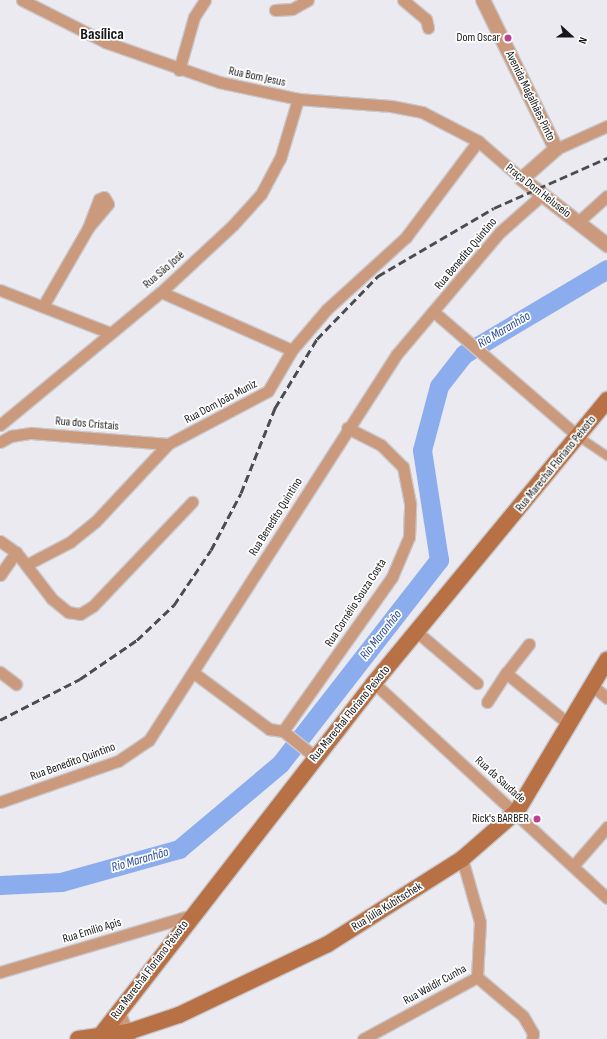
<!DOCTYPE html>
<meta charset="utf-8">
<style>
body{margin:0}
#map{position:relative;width:607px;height:1039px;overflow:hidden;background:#eaeaf0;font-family:"Sofia Sans Condensed",sans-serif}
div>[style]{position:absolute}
.river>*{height:19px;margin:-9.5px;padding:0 9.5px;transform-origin:9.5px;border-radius:9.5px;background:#8caded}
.roads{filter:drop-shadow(1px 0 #c8c8cd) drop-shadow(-1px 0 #c8c8cd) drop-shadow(0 1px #c8c8cd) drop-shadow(0 -1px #c8c8cd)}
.pedestrian>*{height:8px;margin:-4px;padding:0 4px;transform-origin:4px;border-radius:4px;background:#cb9a7d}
.minor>*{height:11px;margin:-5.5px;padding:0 5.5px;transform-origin:5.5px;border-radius:5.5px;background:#cb9a7d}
.tertiary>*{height:14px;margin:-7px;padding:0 7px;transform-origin:7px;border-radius:7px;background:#cb9a7d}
.secondary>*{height:16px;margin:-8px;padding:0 8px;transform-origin:8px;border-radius:8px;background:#b87144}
.rail>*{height:3px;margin-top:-1.5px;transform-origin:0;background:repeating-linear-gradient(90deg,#4b4c4f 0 8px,transparent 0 12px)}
.dots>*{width:11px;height:11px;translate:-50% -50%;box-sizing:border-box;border:2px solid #fff;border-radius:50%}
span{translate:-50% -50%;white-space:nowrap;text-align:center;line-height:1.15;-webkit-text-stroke:3.5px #fff;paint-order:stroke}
.poi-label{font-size:12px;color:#151618}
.right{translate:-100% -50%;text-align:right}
.street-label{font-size:12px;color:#151618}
.water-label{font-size:13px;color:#294b96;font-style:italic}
.district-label{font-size:16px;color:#151618;font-weight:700}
.north{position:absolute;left:551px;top:16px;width:40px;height:40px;-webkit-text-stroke:3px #fff;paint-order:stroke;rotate:111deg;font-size:11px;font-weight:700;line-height:16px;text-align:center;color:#151618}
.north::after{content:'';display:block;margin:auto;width:14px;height:18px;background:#151618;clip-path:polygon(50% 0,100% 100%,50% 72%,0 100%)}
</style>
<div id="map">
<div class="river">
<i style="left:0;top:885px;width:61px;rotate:-2.8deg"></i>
<i style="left:61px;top:882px;width:123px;rotate:-15.6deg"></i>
<i style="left:179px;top:849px;width:132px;rotate:-40.1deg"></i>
<i style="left:280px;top:764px;width:259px;rotate:-52.1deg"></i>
<i style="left:439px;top:560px;width:111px;rotate:-98.8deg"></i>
<i style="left:422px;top:450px;width:66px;rotate:-75.1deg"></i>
<i style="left:439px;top:386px;width:41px;rotate:-52deg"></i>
<i style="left:464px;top:354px;width:166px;rotate:-30.7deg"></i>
</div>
<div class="roads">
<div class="pedestrian">
<i style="left:579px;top:437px;width:34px;rotate:34deg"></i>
</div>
<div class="minor">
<i style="left:22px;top:0;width:93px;rotate:26.8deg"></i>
<i style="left:105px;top:42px;width:121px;rotate:19.3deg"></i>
<i style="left:219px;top:82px;width:81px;rotate:12.1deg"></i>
<i style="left:298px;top:99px;width:93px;rotate:4.3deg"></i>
<i style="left:391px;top:106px;width:32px;rotate:11deg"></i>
<i style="left:422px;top:112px;width:63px;rotate:27.4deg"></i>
<i style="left:478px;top:141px;width:58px;rotate:40.8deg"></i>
<i style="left:403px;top:0;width:30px;rotate:40deg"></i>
<i style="left:426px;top:19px;width:9px;rotate:77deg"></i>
<i style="left:275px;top:10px;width:17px;rotate:-3deg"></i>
<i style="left:292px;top:9px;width:18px;rotate:-29deg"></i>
<i style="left:179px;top:70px;width:55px;rotate:-74.2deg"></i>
<i style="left:194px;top:17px;width:20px;rotate:-57deg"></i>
<i style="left:556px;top:149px;width:56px;rotate:-24.3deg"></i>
<i style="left:578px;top:222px;width:39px;rotate:-42deg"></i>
<i style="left:0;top:290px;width:116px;rotate:21.3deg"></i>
<i style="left:161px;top:292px;width:143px;rotate:23.9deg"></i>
<i style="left:43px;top:306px;width:90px;rotate:-60deg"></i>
<i style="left:88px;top:228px;width:31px;rotate:-69deg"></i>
<i style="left:99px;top:199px;width:5px;rotate:-22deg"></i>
<i style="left:104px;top:197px;width:8px;rotate:60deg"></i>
<i style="left:108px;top:204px;width:31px;rotate:130deg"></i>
<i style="left:434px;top:312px;width:191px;rotate:40.8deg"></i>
<i style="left:0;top:425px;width:209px;rotate:-39.6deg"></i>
<i style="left:161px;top:292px;width:98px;rotate:-42.9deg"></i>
<i style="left:233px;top:225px;width:42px;rotate:-47.9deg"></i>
<i style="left:261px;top:194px;width:40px;rotate:-62deg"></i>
<i style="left:280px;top:159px;width:63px;rotate:-73.3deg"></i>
<i style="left:0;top:442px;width:13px;rotate:-29deg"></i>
<i style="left:11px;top:436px;width:20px;rotate:-9deg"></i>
<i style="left:31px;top:433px;width:137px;rotate:4.6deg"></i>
<i style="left:0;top:541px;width:19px;rotate:35deg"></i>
<i style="left:16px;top:552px;width:59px;rotate:52.5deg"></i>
<i style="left:52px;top:599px;width:21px;rotate:39deg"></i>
<i style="left:68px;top:612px;width:12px;rotate:9deg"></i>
<i style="left:80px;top:614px;width:15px;rotate:-32deg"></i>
<i style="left:93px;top:606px;width:144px;rotate:-46.4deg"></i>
<i style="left:26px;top:565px;width:50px;rotate:-27.6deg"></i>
<i style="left:70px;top:542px;width:32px;rotate:-39deg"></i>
<i style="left:95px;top:522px;width:107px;rotate:-46.9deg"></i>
<i style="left:168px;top:444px;width:113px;rotate:-27.9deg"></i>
<i style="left:268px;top:391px;width:48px;rotate:-59.7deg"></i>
<i style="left:292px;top:350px;width:54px;rotate:-49.5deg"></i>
<i style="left:327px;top:309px;width:107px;rotate:-42.3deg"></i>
<i style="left:406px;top:237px;width:120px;rotate:-53.1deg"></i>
<i style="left:0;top:575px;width:28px;rotate:-55deg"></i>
<i style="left:417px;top:632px;width:79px;rotate:40.4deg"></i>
<i style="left:529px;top:644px;width:37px;rotate:128deg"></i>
<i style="left:506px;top:673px;width:82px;rotate:39.1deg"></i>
<i style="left:0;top:672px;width:20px;rotate:37deg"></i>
<i style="left:194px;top:673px;width:94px;rotate:36.7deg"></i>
<i style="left:269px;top:729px;width:14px;rotate:8deg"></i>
<i style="left:283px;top:731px;width:189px;rotate:-54.7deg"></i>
<i style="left:392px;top:577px;width:43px;rotate:-67deg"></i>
<i style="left:409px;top:537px;width:34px;rotate:-88deg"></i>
<i style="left:410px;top:503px;width:37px;rotate:-101deg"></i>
<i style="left:403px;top:467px;width:31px;rotate:-135deg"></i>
<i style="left:381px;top:445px;width:38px;rotate:-153deg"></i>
<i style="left:374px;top:683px;width:317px;rotate:42.7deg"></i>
<i style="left:594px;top:687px;width:17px;rotate:40deg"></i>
<i style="left:487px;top:702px;width:35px;rotate:-57deg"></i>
<i style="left:283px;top:731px;width:41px;rotate:39.1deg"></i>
<i style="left:0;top:802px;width:125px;rotate:-19.2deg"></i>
<i style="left:118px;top:761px;width:37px;rotate:-34deg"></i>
<i style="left:149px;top:740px;width:457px;rotate:-57.3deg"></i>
<i style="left:396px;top:355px;width:161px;rotate:-49.8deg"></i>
<i style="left:500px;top:232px;width:56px;rotate:-41.4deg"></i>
<i style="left:573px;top:866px;width:52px;rotate:-48.9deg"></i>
<i style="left:0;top:972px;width:200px;rotate:-16.5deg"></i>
<i style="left:477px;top:977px;width:60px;rotate:40.3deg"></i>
<i style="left:523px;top:1016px;width:20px;rotate:60deg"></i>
<i style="left:533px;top:1033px;width:6px;rotate:99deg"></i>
<i style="left:119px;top:1011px;width:29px;rotate:68deg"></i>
<i style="left:363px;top:1039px;width:130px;rotate:-28.5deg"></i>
<i style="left:477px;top:977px;width:55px;rotate:-86.9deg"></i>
<i style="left:480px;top:922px;width:66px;rotate:-105.9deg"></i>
</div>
<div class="tertiary">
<i style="left:483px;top:0;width:166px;rotate:63.9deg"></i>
<i style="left:556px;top:149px;width:45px;rotate:138.6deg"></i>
<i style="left:522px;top:179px;width:108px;rotate:37.8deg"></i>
</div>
<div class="secondary">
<i style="left:101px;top:1035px;width:445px;rotate:-52.2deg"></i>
<i style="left:374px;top:683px;width:367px;rotate:-50.5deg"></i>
<i style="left:78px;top:1039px;width:50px;rotate:-8deg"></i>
<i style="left:128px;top:1032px;width:54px;rotate:-18.4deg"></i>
<i style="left:179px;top:1015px;width:165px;rotate:-25.5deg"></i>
<i style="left:328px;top:944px;width:159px;rotate:-32.4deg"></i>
<i style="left:462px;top:859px;width:73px;rotate:-41.1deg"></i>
<i style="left:517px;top:811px;width:176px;rotate:-59.2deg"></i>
</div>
</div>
<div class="rail">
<i style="left:0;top:720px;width:90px;rotate:-27.1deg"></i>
<i style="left:80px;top:679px;width:69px;rotate:-34.4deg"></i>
<i style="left:137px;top:640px;width:51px;rotate:-43.4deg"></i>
<i style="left:174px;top:605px;width:66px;rotate:-56.1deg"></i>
<i style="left:211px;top:550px;width:64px;rotate:-62.2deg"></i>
<i style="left:241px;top:493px;width:92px;rotate:-68.2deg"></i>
<i style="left:275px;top:408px;width:81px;rotate:-58.7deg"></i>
<i style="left:317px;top:339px;width:88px;rotate:-45.9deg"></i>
<i style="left:378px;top:276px;width:134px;rotate:-30.4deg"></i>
<i style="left:494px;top:208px;width:124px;rotate:-23.9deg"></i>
</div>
<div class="dots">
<i style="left:508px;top:38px;background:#be4190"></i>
<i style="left:537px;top:819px;background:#be4190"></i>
</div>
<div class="poi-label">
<span class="right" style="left:500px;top:38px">Dom Oscar</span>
<span class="right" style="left:529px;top:819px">Rick's BARBER</span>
</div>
<div class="street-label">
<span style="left:257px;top:77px;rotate:12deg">Rua Bom Jesus</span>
<span style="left:530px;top:96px;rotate:64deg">Avenida Magalhães Pinto</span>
<span style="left:538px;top:191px;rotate:38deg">Praça Dom Heluseio</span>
<span style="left:466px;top:254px;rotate:-50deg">Rua Benedito Quintino</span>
<span style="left:164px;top:270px;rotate:-41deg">Rua São José</span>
<span style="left:221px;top:402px;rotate:-28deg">Rua Dom João Muniz</span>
<span style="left:87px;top:424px;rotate:5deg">Rua dos Cristais</span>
<span style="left:556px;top:464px;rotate:-51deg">Rua Marechal Floriano Peixoto</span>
<span style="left:276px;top:517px;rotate:-58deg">Rua Benedito Quintino</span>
<span style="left:356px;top:603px;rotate:-57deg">Rua Cornélio Souza Costa</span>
<span style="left:350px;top:714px;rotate:-51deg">Rua Marechal Floriano Peixoto</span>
<span style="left:73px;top:762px;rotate:-20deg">Rua Benedito Quintino</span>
<span style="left:500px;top:780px;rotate:42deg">Rua da Saudade</span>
<span style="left:387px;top:907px;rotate:-32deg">Rua Júlia Kubitschek</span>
<span style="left:92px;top:931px;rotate:-17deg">Rua Emílio Apis</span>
<span style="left:150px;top:970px;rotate:-53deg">Rua Marechal Floriano Peixoto</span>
<span style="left:435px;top:985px;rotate:-29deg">Rua Waldir Cunha</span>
</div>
<div class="water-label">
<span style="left:504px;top:330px;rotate:-31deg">Rio Maranhão</span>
<span style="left:381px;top:635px;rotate:-52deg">Rio Maranhão</span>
<span style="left:140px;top:860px;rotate:-16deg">Rio Maranhão</span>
</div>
<div class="district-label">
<span style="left:102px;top:35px">Basílica</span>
</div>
<div class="north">N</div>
</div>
